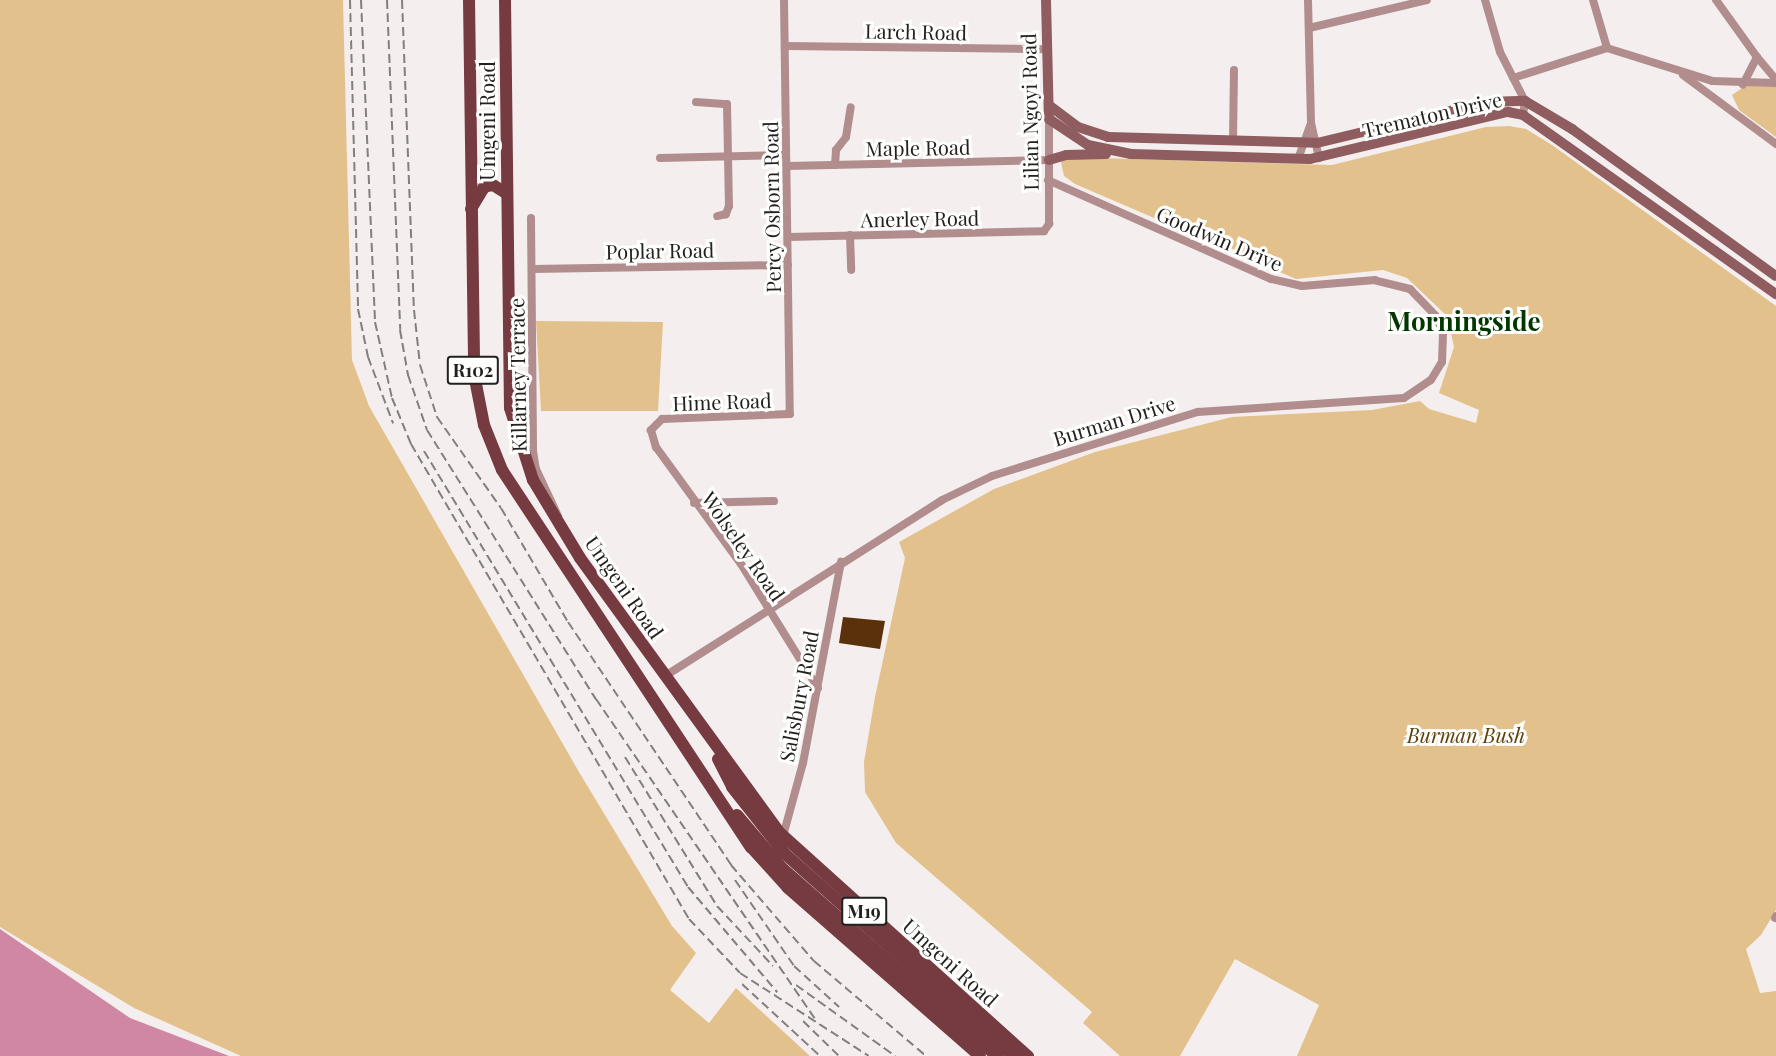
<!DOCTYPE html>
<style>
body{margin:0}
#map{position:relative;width:1776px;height:1056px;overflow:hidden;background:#f4efee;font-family:"Playfair Display",serif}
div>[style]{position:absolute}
.green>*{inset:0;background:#e3c18c}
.water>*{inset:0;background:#d087a3}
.building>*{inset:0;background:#5b310b}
.street>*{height:8px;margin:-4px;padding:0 4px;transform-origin:4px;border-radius:4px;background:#b18d8e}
.secondary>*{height:10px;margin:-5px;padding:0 5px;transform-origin:5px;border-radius:5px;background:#8f5d60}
.primary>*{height:12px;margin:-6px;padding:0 6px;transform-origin:6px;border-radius:6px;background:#763b40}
.rail>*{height:2px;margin-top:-1px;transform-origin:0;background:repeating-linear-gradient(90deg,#827f7e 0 9px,transparent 0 13.5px)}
span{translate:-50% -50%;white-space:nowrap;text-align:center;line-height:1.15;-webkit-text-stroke:6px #fefefd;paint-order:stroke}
.shield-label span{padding:2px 4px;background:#fefefd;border:2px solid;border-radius:4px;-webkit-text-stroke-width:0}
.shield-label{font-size:18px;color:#222120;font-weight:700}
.street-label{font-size:20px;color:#222120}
.park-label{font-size:20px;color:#5d410c;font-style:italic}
.district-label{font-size:26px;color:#023700;font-weight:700}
</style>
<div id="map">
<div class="green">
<i style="clip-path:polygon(0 0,343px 0,352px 360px,369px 406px,579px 772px,672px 926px,696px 953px,670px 990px,709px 1023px,736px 988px,810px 1056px,241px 1056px,134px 1008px,0 927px)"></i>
<i style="clip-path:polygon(1776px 81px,1776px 137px,1739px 110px,1732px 95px,1748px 84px)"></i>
<i style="clip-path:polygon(1509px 126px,1526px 129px,1552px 145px,1776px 306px,1776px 910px,1761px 935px,1746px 949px,1760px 993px,1776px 991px,1776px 1056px,1297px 1056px,1319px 1005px,1235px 959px,1180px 1056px,1120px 1056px,1083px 1023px,1092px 1012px,896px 843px,865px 792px,864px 762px,875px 697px,905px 558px,899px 542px,994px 489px,1095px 452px,1232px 417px,1372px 410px,1420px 401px,1429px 409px,1476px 423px,1479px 410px,1439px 393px,1454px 347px,1447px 316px,1407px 278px,1383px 270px,1296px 279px,1075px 184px,1064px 176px,1061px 162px,1067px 157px,1332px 165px,1486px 127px)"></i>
<i style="clip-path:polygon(536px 321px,663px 322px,658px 411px,541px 411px)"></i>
</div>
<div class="water">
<i style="clip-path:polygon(0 929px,130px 1018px,229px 1056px,0 1056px)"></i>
</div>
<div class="building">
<i style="clip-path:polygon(843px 617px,885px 621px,880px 649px,839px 643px)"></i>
</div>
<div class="street">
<i style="left:784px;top:0;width:414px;rotate:89.2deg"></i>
<i style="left:790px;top:414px;width:128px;rotate:177.8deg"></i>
<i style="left:662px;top:419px;width:16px;rotate:135deg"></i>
<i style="left:651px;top:430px;width:18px;rotate:74deg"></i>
<i style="left:656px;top:447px;width:145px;rotate:54deg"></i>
<i style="left:741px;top:564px;width:146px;rotate:58.2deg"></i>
<i style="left:1308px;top:0;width:123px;rotate:88.6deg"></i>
<i style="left:1311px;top:123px;width:36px;rotate:77deg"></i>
<i style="left:1485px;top:0;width:54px;rotate:73.9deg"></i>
<i style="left:1500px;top:52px;width:55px;rotate:63deg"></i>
<i style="left:1525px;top:101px;width:14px;rotate:98deg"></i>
<i style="left:1593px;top:0;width:50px;rotate:73.7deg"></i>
<i style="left:1716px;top:0;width:70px;rotate:54.3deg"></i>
<i style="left:1757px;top:57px;width:31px;rotate:117deg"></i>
<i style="left:1309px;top:28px;width:121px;rotate:-13.3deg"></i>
<i style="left:785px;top:46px;width:262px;rotate:0.7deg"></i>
<i style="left:1757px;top:57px;width:30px;rotate:50deg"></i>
<i style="left:1683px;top:75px;width:116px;rotate:36.6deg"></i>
<i style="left:1513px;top:78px;width:99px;rotate:-17.7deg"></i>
<i style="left:1607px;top:48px;width:110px;rotate:17.4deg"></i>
<i style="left:1712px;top:81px;width:64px;rotate:1.8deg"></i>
<i style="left:696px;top:102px;width:31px;rotate:4deg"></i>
<i style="left:727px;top:104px;width:102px;rotate:88.9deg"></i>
<i style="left:729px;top:206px;width:9px;rotate:111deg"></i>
<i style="left:726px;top:214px;width:9px;rotate:167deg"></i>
<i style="left:1233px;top:141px;width:71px;rotate:-89.2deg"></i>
<i style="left:660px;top:158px;width:126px;rotate:-1.4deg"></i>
<i style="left:1298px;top:159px;width:37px;rotate:-70deg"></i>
<i style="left:835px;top:165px;width:15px;rotate:-86deg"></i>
<i style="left:836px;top:150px;width:16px;rotate:-52deg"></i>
<i style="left:846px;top:137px;width:30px;rotate:-81deg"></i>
<i style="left:787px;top:166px;width:262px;rotate:-1.3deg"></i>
<i style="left:531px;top:218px;width:233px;rotate:89.5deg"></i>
<i style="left:533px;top:451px;width:18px;rotate:81deg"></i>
<i style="left:536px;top:469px;width:52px;rotate:64.9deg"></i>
<i style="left:850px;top:235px;width:35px;rotate:88deg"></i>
<i style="left:788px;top:237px;width:256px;rotate:-1.3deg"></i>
<i style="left:1044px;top:231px;width:9px;rotate:-54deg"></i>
<i style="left:1049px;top:224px;width:105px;rotate:-90deg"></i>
<i style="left:532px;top:269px;width:256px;rotate:-0.9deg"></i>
<i style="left:694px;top:503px;width:80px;rotate:-1.4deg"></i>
<i style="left:665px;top:676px;width:328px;rotate:-32.4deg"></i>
<i style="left:942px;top:500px;width:55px;rotate:-25.6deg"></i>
<i style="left:992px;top:476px;width:216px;rotate:-17.3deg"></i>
<i style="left:1198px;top:412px;width:206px;rotate:-3.9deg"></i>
<i style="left:1404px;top:398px;width:32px;rotate:-34deg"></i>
<i style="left:1431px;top:380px;width:21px;rotate:-59deg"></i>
<i style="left:1442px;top:362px;width:29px;rotate:-88deg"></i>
<i style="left:1443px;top:333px;width:18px;rotate:-112deg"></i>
<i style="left:1436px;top:316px;width:37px;rotate:-134deg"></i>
<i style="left:1410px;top:289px;width:36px;rotate:-166deg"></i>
<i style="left:1375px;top:280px;width:73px;rotate:175.3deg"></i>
<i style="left:1302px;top:286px;width:32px;rotate:-167deg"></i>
<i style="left:1271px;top:279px;width:244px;rotate:-156.1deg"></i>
<i style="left:783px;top:836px;width:76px;rotate:-74.7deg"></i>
<i style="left:803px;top:763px;width:205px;rotate:-79.3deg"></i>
<i style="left:1775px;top:918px;width:2px;rotate:-63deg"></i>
</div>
<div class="secondary">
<i style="left:1046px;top:0;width:119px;rotate:88.6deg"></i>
<i style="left:1049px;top:119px;width:47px;rotate:33.7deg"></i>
<i style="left:1088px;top:145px;width:44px;rotate:11.8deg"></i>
<i style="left:1131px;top:154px;width:179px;rotate:1.6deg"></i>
<i style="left:1310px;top:159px;width:204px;rotate:-13.4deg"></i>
<i style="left:1508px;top:112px;width:15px;rotate:11deg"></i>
<i style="left:1523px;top:115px;width:310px;rotate:35.3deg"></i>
<i style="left:1050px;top:106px;width:35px;rotate:37deg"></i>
<i style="left:1078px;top:127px;width:32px;rotate:18deg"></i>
<i style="left:1108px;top:137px;width:209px;rotate:1.6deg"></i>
<i style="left:1317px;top:143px;width:176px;rotate:-13.5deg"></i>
<i style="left:1488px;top:102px;width:37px;rotate:-2deg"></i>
<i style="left:1525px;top:101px;width:55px;rotate:30.8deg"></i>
<i style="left:1572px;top:129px;width:251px;rotate:35.8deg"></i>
<i style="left:1049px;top:160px;width:18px;rotate:-16deg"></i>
<i style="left:1066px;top:155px;width:40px;rotate:-1.4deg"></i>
</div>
<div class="primary">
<i style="left:469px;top:0;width:374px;rotate:89.2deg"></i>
<i style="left:474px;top:374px;width:52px;rotate:78.9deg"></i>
<i style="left:484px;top:425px;width:48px;rotate:68.2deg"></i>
<i style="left:502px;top:470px;width:452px;rotate:56.6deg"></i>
<i style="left:751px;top:847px;width:55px;rotate:47.9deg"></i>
<i style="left:788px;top:888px;width:255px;rotate:41.2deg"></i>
<i style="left:505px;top:0;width:408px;rotate:89.3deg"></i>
<i style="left:510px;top:408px;width:76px;rotate:72.3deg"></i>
<i style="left:533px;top:480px;width:91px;rotate:58.9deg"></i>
<i style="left:580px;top:558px;width:340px;rotate:54deg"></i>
<i style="left:780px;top:833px;width:334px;rotate:42deg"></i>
<i style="left:471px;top:209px;width:26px;rotate:-59deg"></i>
<i style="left:484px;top:187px;width:9px;rotate:-13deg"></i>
<i style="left:493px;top:185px;width:15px;rotate:32deg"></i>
<i style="left:718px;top:759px;width:31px;rotate:63deg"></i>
<i style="left:732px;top:787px;width:84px;rotate:51.8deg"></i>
<i style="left:784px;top:853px;width:306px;rotate:41.6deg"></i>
<i style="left:737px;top:815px;width:70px;rotate:49.7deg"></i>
<i style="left:782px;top:868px;width:286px;rotate:41.2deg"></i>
</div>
<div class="rail">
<i style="left:350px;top:0;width:309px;rotate:88.5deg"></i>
<i style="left:358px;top:309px;width:49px;rotate:78.2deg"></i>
<i style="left:368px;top:357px;width:71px;rotate:69.3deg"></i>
<i style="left:361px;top:0;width:322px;rotate:87.5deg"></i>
<i style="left:375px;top:322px;width:78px;rotate:77.4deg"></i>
<i style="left:392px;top:398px;width:50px;rotate:67.6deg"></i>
<i style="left:411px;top:444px;width:550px;rotate:59.66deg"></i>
<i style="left:689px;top:919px;width:74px;rotate:46.6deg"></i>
<i style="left:740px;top:973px;width:153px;rotate:32.8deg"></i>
<i style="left:387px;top:0;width:330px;rotate:87.7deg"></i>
<i style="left:400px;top:330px;width:46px;rotate:79.9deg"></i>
<i style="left:408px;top:375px;width:58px;rotate:70.9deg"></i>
<i style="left:427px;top:430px;width:318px;rotate:57.9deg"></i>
<i style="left:596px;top:699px;width:388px;rotate:55.6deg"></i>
<i style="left:402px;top:0;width:310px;rotate:87.8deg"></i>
<i style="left:414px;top:310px;width:55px;rotate:83.8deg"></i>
<i style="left:420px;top:365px;width:55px;rotate:71.9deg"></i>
<i style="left:437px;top:417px;width:111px;rotate:54.9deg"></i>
<i style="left:501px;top:508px;width:132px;rotate:59.6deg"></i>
<i style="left:568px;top:622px;width:293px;rotate:56.1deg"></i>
<i style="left:731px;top:865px;width:127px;rotate:49.2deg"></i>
<i style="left:814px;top:961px;width:147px;rotate:40.3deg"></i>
<i style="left:424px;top:451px;width:510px;rotate:58.8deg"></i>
<i style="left:688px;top:887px;width:138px;rotate:49.7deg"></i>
<i style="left:625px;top:757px;width:175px;rotate:58.3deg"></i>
<i style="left:717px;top:906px;width:82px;rotate:47deg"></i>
<i style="left:735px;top:880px;width:104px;rotate:55.5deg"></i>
<i style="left:794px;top:966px;width:61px;rotate:42.3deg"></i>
<i style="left:742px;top:984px;width:106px;rotate:42.7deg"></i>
<i style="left:796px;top:985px;width:122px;rotate:35.6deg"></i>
<i style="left:803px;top:1021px;width:50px;rotate:44.2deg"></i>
</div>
<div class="shield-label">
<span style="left:473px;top:370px">R102</span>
<span style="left:864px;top:911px">M19</span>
</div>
<div class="street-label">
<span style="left:916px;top:31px;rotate:1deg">Larch Road</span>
<span style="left:1029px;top:112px;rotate:-91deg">Lilian Ngoyi Road</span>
<span style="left:1432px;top:114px;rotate:-13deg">Trematon Drive</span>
<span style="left:486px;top:121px;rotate:-90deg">Umgeni Road</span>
<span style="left:918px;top:147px;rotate:-1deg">Maple Road</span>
<span style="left:771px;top:207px;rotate:-91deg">Percy Osborn Road</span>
<span style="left:920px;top:218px;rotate:-1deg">Anerley Road</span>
<span style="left:1220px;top:238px;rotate:23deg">Goodwin Drive</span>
<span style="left:660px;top:250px;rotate:-1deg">Poplar Road</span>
<span style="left:517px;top:375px;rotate:-91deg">Killarney Terrace</span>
<span style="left:722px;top:401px;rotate:-2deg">Hime Road</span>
<span style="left:1114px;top:420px;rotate:-17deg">Burman Drive</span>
<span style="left:744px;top:546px;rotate:55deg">Wolseley Road</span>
<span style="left:625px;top:587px;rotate:55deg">Umgeni Road</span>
<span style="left:798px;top:696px;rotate:-79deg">Salisbury Road</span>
<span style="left:951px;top:962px;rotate:42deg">Umgeni Road</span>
</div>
<div class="park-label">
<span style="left:1466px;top:734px">Burman Bush</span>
</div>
<div class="district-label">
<span style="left:1464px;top:321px">Morningside</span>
</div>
</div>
